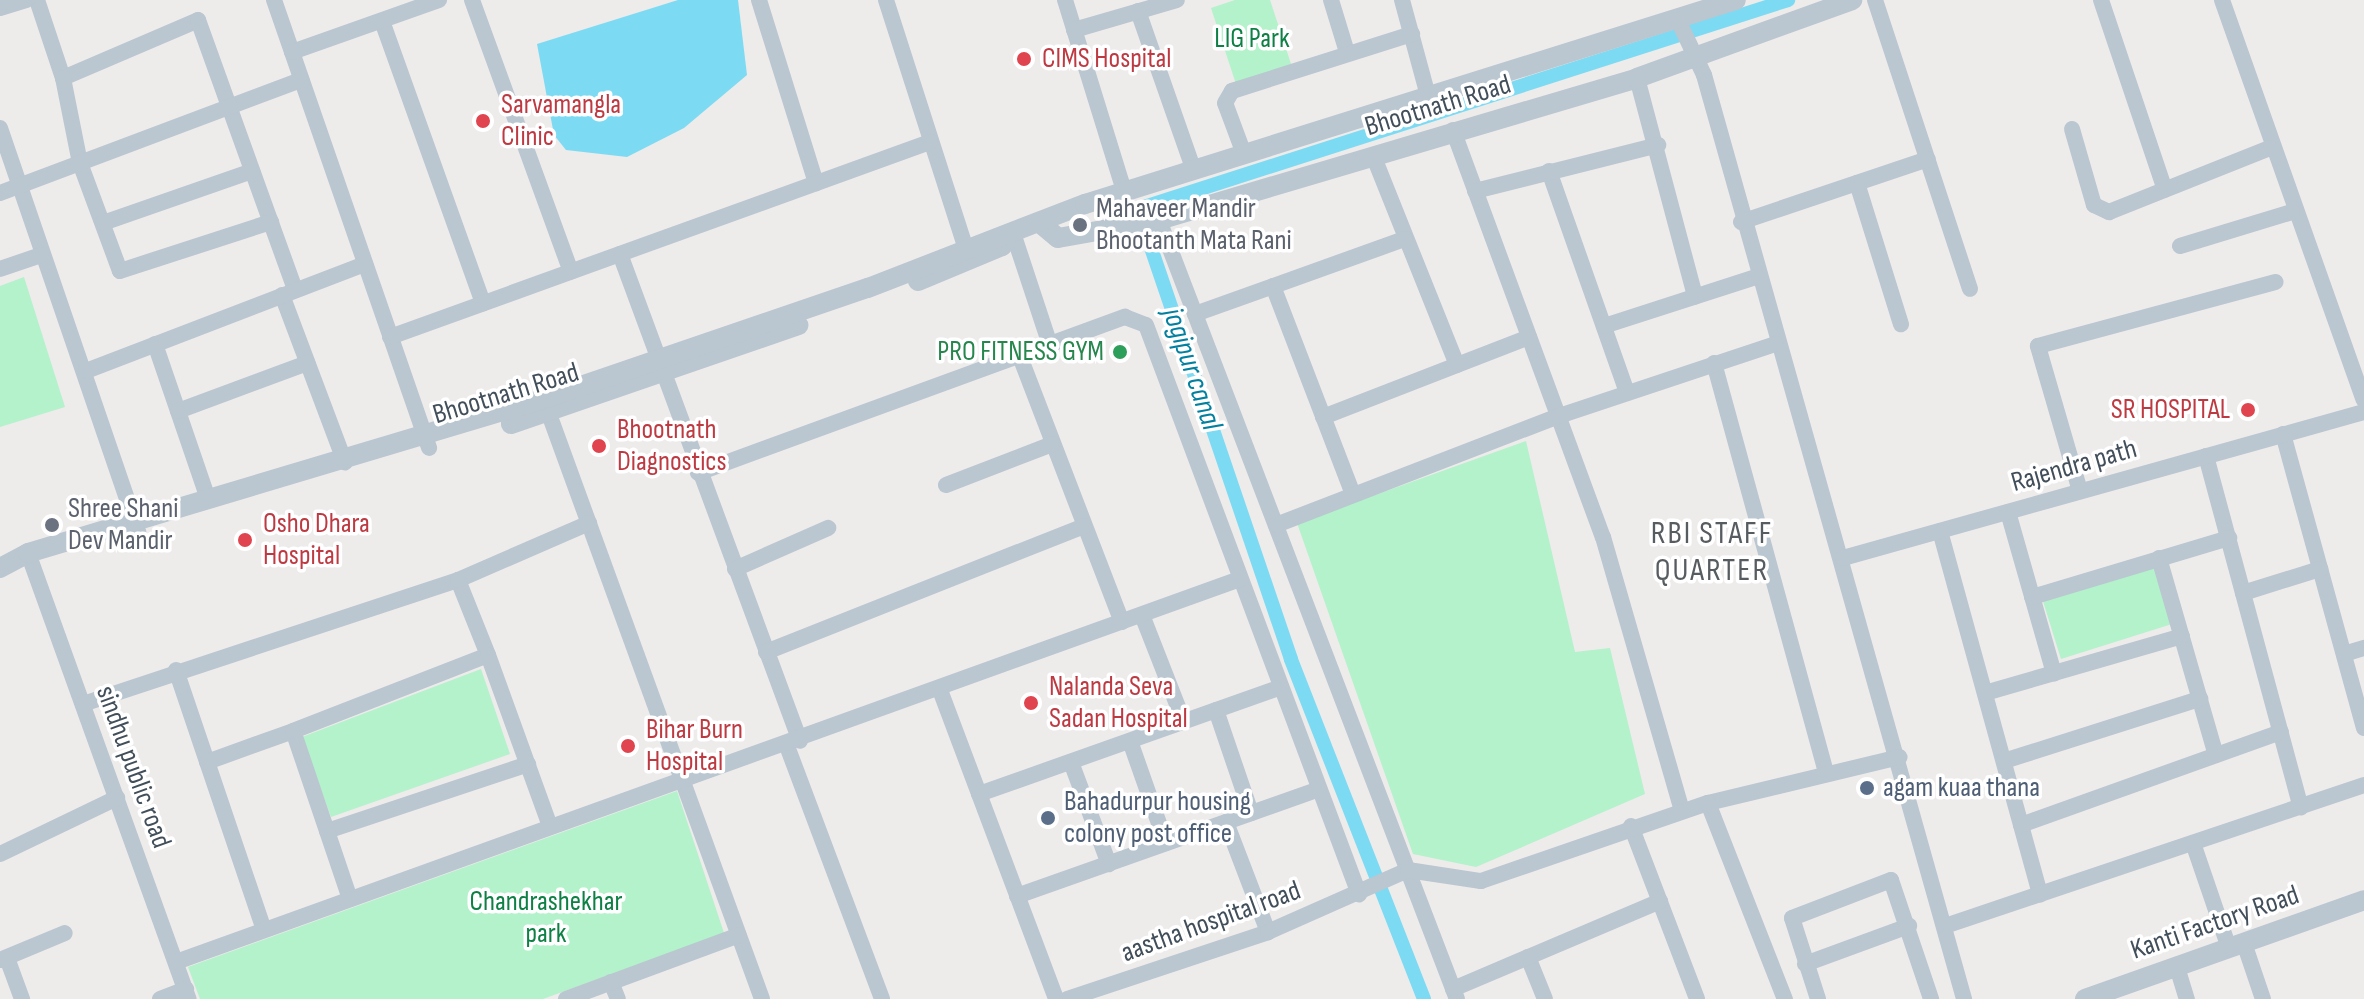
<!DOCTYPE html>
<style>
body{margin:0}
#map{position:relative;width:2364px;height:999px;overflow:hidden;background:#eeebeb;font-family:"Sofia Sans Condensed",sans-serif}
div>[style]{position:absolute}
.green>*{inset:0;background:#b3f2cb}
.water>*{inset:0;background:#7cdbf3}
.canal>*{height:14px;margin:-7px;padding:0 7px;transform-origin:7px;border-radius:7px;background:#7cdbf3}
.minor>*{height:16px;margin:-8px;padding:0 8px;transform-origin:8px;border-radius:8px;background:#bac6d0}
.tertiary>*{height:20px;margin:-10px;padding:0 10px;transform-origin:10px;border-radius:10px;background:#bac6d0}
.dots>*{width:22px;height:22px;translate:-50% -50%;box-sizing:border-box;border:4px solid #fff;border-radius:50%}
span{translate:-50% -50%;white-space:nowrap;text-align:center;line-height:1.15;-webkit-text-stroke:7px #fff;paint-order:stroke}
.park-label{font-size:28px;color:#0e8046}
.health-label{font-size:28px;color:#be3a42}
.left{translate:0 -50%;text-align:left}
.right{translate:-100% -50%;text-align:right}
.street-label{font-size:28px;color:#424f5a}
.worship-label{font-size:28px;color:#5b616d}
.leisure-label{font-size:28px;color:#27864d}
.service-label{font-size:28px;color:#4e5e75}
.water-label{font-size:30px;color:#02809f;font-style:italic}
.quarter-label{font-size:32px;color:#575c61;letter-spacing:2px}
</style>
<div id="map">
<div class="green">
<i style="clip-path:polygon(1235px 0,1270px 0,1293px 70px,1236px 84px,1211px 8px)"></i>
<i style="clip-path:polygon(24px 277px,65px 407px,0 427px,0 286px)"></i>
<i style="clip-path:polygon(1526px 441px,1575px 652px,1610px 648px,1645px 794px,1476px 867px,1413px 854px,1297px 523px)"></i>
<i style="clip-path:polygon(2153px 563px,2172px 624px,2061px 659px,2042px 598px)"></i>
<i style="clip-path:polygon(481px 669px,510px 754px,331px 817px,302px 737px)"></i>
<i style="clip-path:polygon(677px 791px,724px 933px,543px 999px,200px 999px,188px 967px)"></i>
</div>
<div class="water">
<i style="clip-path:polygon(678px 0,738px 0,747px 75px,684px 128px,627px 157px,566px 150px,554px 135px,537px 44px)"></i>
</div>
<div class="canal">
<i style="left:1424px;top:999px;width:365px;rotate:-111.4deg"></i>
<i style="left:1291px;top:659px;width:475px;rotate:-108.8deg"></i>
<i style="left:1138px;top:209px;width:683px;rotate:-17.82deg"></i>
</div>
<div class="minor">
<i style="left:37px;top:0;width:82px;rotate:71.6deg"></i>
<i style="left:63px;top:78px;width:147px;rotate:-23.2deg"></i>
<i style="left:198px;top:20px;width:287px;rotate:70.2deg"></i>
<i style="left:274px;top:0;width:474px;rotate:70.9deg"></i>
<i style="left:472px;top:0;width:289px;rotate:70deg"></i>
<i style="left:759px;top:0;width:192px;rotate:72.7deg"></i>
<i style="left:886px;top:0;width:274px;rotate:72.2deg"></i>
<i style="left:1065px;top:0;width:200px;rotate:72.8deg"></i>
<i style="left:1331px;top:0;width:51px;rotate:73deg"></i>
<i style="left:1402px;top:0;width:99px;rotate:74.8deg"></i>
<i style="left:1875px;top:0;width:304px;rotate:71.8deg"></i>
<i style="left:2101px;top:0;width:200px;rotate:71.4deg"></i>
<i style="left:2222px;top:0;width:424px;rotate:70.5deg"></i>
<i style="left:0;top:8px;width:28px;rotate:-17deg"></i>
<i style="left:1138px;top:11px;width:170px;rotate:70.7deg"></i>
<i style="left:1678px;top:20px;width:61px;rotate:64.7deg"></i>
<i style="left:1704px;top:75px;width:960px;rotate:74.28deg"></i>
<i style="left:382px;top:21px;width:300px;rotate:70.3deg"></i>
<i style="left:1074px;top:30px;width:107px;rotate:-16.2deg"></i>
<i style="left:292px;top:52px;width:156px;rotate:-19.5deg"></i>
<i style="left:63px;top:78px;width:87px;rotate:78.7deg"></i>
<i style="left:80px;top:163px;width:115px;rotate:69.7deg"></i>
<i style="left:120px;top:271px;width:159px;rotate:-18deg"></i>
<i style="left:1637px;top:78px;width:226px;rotate:75.1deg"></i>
<i style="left:0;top:128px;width:427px;rotate:71.1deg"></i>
<i style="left:2072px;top:129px;width:79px;rotate:73.9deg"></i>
<i style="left:2094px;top:205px;width:17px;rotate:25deg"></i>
<i style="left:2109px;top:212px;width:173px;rotate:-21.7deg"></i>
<i style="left:1453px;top:130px;width:434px;rotate:69.8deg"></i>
<i style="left:1603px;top:537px;width:282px;rotate:73.9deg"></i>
<i style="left:1244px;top:154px;width:54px;rotate:-110.4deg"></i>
<i style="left:1225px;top:103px;width:14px;rotate:-60deg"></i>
<i style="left:1232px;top:91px;width:189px;rotate:-17.6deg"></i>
<i style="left:1373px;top:155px;width:226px;rotate:68.2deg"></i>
<i style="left:1549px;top:171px;width:235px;rotate:70.6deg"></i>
<i style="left:1857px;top:183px;width:148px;rotate:72.7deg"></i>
<i style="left:1475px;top:191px;width:189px;rotate:-14.1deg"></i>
<i style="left:0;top:193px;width:322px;rotate:-20.6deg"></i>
<i style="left:1159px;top:220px;width:834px;rotate:69.07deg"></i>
<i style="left:1741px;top:222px;width:197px;rotate:-18.6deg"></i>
<i style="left:103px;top:223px;width:158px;rotate:-19.2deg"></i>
<i style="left:1013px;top:233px;width:115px;rotate:71.7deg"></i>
<i style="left:2180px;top:246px;width:117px;rotate:-16.9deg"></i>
<i style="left:620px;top:254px;width:519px;rotate:69.72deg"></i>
<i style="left:0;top:269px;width:43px;rotate:-18.9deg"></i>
<i style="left:1273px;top:286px;width:223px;rotate:69deg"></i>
<i style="left:282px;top:295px;width:179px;rotate:69.4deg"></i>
<i style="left:1195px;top:314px;width:223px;rotate:-19.7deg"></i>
<i style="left:1604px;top:326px;width:160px;rotate:-17.9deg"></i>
<i style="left:390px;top:337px;width:574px;rotate:-19.86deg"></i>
<i style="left:155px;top:344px;width:164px;rotate:71.1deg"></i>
<i style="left:1019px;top:354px;width:287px;rotate:69deg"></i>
<i style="left:1714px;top:363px;width:422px;rotate:74.7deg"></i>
<i style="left:86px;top:371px;width:299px;rotate:-21deg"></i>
<i style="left:545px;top:403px;width:634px;rotate:69.99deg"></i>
<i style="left:178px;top:411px;width:138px;rotate:-20.4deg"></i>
<i style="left:1323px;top:417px;width:221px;rotate:-21.2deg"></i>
<i style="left:2283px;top:434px;width:305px;rotate:74.6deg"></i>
<i style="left:2206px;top:456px;width:364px;rotate:74.9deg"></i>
<i style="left:698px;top:473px;width:455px;rotate:-20.1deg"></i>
<i style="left:1125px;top:317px;width:22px;rotate:21deg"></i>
<i style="left:1146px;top:325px;width:608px;rotate:69.48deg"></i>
<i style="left:946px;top:485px;width:114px;rotate:-21.1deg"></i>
<i style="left:2080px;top:491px;width:151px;rotate:-106.2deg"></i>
<i style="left:2038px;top:346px;width:246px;rotate:-15.1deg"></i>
<i style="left:2008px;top:512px;width:168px;rotate:74.1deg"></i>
<i style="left:1276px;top:525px;width:303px;rotate:-21.1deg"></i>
<i style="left:1559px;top:416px;width:228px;rotate:-18.4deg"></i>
<i style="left:1940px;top:531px;width:377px;rotate:74.6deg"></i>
<i style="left:28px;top:553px;width:474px;rotate:70.2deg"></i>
<i style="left:1843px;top:558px;width:541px;rotate:-15.65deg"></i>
<i style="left:2159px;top:558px;width:205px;rotate:73.9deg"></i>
<i style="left:735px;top:569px;width:102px;rotate:-23.8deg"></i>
<i style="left:458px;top:580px;width:81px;rotate:68.2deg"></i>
<i style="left:2243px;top:593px;width:81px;rotate:-17.3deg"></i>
<i style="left:2032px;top:597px;width:206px;rotate:-16.7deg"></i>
<i style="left:1142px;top:615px;width:115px;rotate:68.6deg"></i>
<i style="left:766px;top:652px;width:342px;rotate:-21.6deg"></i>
<i style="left:2344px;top:654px;width:21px;rotate:-17deg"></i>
<i style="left:176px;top:670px;width:274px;rotate:71.3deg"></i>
<i style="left:940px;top:690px;width:330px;rotate:69.4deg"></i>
<i style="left:1985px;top:693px;width:205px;rotate:-16.1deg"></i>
<i style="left:83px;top:704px;width:395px;rotate:-18.3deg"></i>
<i style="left:458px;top:580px;width:143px;rotate:-23.5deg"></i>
<i style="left:1216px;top:710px;width:109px;rotate:71.2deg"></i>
<i style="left:1130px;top:741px;width:108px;rotate:70.6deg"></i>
<i style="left:787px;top:746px;width:270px;rotate:69.4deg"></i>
<i style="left:2004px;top:761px;width:206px;rotate:-17.6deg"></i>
<i style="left:207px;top:762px;width:91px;rotate:-19.8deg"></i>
<i style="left:1071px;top:762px;width:109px;rotate:69.6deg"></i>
<i style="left:979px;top:794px;width:320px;rotate:-19.5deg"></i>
<i style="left:1708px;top:803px;width:197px;rotate:-13.5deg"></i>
<i style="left:1226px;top:822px;width:118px;rotate:69.1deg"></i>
<i style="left:2021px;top:825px;width:276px;rotate:-19.7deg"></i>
<i style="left:1631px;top:826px;width:185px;rotate:69.1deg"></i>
<i style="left:327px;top:831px;width:212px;rotate:-18.4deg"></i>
<i style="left:2193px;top:843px;width:111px;rotate:71.1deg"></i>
<i style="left:0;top:854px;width:130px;rotate:-25.6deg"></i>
<i style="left:1017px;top:896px;width:320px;rotate:-19.5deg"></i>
<i style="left:350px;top:899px;width:177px;rotate:-108.7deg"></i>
<i style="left:293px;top:731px;width:209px;rotate:-21.3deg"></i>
<i style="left:488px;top:655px;width:182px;rotate:70.1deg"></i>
<i style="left:1945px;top:926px;width:442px;rotate:-18.6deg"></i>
<i style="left:2244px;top:943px;width:59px;rotate:71.3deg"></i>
<i style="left:1528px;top:957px;width:45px;rotate:68deg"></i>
<i style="left:7px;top:958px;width:44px;rotate:69.9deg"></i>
<i style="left:0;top:960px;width:70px;rotate:-22.6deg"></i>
<i style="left:176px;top:962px;width:1131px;rotate:-19.8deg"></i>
<i style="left:1805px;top:964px;width:111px;rotate:-20.1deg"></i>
<i style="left:2177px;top:967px;width:34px;rotate:73deg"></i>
<i style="left:611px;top:982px;width:18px;rotate:68deg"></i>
<i style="left:1453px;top:989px;width:225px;rotate:-23deg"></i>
<i style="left:160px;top:999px;width:28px;rotate:-21deg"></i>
<i style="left:566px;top:999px;width:184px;rotate:-20.3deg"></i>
<i style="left:1067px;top:999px;width:212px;rotate:-18.4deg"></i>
<i style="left:1268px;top:932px;width:153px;rotate:-23.9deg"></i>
<i style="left:1408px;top:870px;width:74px;rotate:8.6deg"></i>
<i style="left:1481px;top:881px;width:240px;rotate:-19deg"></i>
<i style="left:1708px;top:803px;width:211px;rotate:68.6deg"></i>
<i style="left:1818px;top:999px;width:85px;rotate:-107.8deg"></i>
<i style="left:1792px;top:918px;width:106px;rotate:-21deg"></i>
<i style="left:1891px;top:880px;width:126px;rotate:71.4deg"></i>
</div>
<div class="tertiary">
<i style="left:1040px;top:223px;width:23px;rotate:40deg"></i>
<i style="left:1058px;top:238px;width:103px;rotate:-10.1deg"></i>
<i style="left:1159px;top:220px;width:499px;rotate:-16.5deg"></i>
<i style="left:1637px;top:78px;width:229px;rotate:-19.9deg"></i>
<i style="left:918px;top:281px;width:91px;rotate:-22.6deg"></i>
<i style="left:1002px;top:246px;width:17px;rotate:-50deg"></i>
<i style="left:511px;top:424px;width:304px;rotate:-19deg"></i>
<i style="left:0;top:568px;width:32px;rotate:-28deg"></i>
<i style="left:28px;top:553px;width:538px;rotate:-16.65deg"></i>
<i style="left:543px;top:399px;width:343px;rotate:-18.9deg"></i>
<i style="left:868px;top:288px;width:233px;rotate:-21.2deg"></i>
<i style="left:1085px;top:204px;width:682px;rotate:-17.4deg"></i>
<i style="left:2085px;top:999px;width:296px;rotate:-19.5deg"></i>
</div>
<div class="dots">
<i style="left:1024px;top:59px;background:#e0444e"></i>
<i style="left:483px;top:121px;background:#e0444e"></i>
<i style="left:1080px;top:225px;background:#6b7280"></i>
<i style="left:1120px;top:352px;background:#2e9e5b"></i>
<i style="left:2248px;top:410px;background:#e0444e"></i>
<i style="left:599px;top:446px;background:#e0444e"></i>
<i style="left:52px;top:525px;background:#6b7280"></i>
<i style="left:245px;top:540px;background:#e0444e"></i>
<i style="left:1031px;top:703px;background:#e0444e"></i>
<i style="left:628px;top:746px;background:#e0444e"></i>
<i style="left:1867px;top:788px;background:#5c6f8a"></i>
<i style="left:1048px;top:818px;background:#5c6f8a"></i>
</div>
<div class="park-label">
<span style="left:1252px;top:39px">LIG Park</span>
<span style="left:546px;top:918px">Chandrashekhar<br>park</span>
</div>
<div class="health-label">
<span class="left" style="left:1042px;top:59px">CIMS Hospital</span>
<span class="left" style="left:501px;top:121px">Sarvamangla<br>Clinic</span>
<span class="right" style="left:2230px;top:410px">SR HOSPITAL</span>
<span class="left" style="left:617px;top:446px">Bhootnath<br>Diagnostics</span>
<span class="left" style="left:263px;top:540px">Osho Dhara<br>Hospital</span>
<span class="left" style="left:1049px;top:703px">Nalanda Seva<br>Sadan Hospital</span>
<span class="left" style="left:646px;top:746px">Bihar Burn<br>Hospital</span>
</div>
<div class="street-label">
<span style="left:1438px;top:106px;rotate:-17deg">Bhootnath Road</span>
<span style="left:506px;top:394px;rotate:-17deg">Bhootnath Road</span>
<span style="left:2074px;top:466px;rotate:-16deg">Rajendra path</span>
<span style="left:133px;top:767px;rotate:70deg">sindhu public road</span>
<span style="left:1211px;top:922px;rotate:-20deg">aastha hospital road</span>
<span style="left:2215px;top:923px;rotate:-19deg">Kanti Factory Road</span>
</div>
<div class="worship-label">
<span class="left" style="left:1096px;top:225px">Mahaveer Mandir<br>Bhootanth Mata Rani</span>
<span class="left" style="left:68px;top:525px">Shree Shani<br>Dev Mandir</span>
</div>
<div class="leisure-label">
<span class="right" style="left:1104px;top:352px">PRO FITNESS GYM</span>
</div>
<div class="service-label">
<span class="left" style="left:1883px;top:788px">agam kuaa thana</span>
<span class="left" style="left:1064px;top:818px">Bahadurpur housing<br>colony post office</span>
</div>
<div class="water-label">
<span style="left:1192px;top:369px;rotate:71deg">jogipur canal</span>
</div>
<div class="quarter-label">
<span style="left:1712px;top:553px">RBI STAFF<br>QUARTER</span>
</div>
</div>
